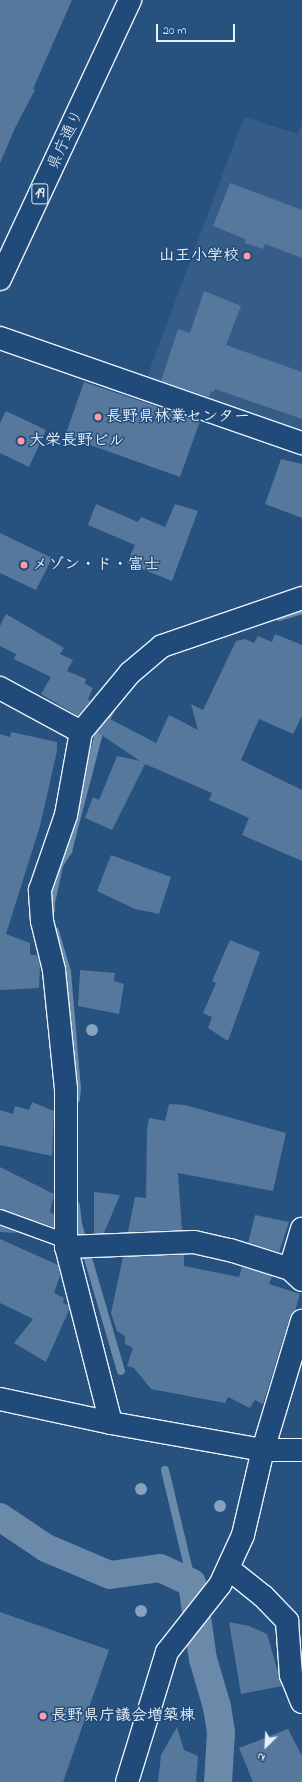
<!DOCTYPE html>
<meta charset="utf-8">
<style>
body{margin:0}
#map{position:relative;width:302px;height:1782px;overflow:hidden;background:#27517f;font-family:"Indie Flower","Klee One",sans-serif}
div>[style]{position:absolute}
.built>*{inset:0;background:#355d88}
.stream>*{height:8px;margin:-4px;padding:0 4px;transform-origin:4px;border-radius:4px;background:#6b8aaa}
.canal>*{height:28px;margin:-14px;padding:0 14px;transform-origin:14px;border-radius:14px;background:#6b8aaa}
.building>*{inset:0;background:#57789d}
.roads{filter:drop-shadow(1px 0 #e8f1f8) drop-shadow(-1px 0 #e8f1f8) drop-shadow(0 1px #e8f1f8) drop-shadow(0 -1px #e8f1f8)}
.service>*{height:14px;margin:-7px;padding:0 7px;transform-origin:7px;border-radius:7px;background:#1f4a7a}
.minor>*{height:22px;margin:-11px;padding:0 11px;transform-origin:11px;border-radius:11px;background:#1f4a7a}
.tertiary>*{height:22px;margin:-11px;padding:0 11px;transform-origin:11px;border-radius:11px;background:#1f4a7a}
.trunk>*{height:22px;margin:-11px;padding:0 11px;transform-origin:11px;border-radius:11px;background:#1f4a7a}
.trees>*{width:12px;height:12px;margin:-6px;border-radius:50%;background:#88a1bc}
.dots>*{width:11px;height:11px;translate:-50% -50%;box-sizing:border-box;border:2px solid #1f4a7a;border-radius:50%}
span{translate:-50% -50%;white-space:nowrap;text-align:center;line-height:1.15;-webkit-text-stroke:3px #1f4a7a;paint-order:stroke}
.shield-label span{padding:1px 3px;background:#1f4a7a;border:1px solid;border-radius:3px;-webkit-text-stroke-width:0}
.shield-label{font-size:15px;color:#e8f1f8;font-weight:700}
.street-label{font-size:16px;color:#e8f1f8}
.poi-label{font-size:16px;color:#e8f1f8;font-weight:700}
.right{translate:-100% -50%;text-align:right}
.left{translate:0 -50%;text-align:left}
.north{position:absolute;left:246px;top:1726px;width:40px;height:40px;-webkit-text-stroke:3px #1f4a7a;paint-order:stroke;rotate:204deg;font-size:11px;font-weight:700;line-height:16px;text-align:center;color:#e8f1f8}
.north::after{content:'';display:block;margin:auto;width:14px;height:18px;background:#e8f1f8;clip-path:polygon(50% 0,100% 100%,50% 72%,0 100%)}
.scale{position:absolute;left:156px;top:24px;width:79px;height:18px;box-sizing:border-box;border:2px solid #e8f1f8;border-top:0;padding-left:5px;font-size:12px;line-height:14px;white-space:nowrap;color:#e8f1f8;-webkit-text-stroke:3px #1f4a7a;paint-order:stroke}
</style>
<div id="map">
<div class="built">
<i style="clip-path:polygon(244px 117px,298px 134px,302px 124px,302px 432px,147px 377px)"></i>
</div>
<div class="stream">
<i style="left:279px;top:617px;width:24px;rotate:-17deg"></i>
<i style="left:51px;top:910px;width:7px;rotate:-90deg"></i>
<i style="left:51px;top:903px;width:39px;rotate:-78deg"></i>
<i style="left:59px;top:865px;width:17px;rotate:-57deg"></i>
<i style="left:68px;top:851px;width:122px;rotate:-75.3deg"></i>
<i style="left:99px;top:733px;width:25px;rotate:-63deg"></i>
<i style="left:55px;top:931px;width:43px;rotate:73.7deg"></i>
<i style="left:67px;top:972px;width:116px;rotate:85.1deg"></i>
<i style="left:77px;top:1088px;width:11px;rotate:95deg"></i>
<i style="left:76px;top:1206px;width:18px;rotate:84deg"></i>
<i style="left:78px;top:1224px;width:153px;rotate:73.7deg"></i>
<i style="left:165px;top:1470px;width:116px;rotate:76.6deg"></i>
</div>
<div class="canal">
<i style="left:0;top:1517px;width:55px;rotate:34deg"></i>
<i style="left:46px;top:1548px;width:69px;rotate:22.9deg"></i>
<i style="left:110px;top:1575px;width:50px;rotate:-8deg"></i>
<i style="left:160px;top:1568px;width:35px;rotate:25deg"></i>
<i style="left:192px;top:1583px;width:77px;rotate:81.8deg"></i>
<i style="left:203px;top:1659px;width:50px;rotate:73.7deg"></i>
<i style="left:217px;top:1707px;width:26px;rotate:81deg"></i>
<i style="left:221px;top:1733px;width:49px;rotate:93.5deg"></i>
</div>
<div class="building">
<i style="clip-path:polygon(0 0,72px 0,33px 89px,35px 90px,15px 128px,0 163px)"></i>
<i style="clip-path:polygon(230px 183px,302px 210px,302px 258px,265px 244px,263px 249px,245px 243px,245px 239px,213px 226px)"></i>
<i style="clip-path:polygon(204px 291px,241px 306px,226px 345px,302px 372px,302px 419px,215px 389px,214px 392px,211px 391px,209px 397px,161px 381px,178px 329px,190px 333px)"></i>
<i style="clip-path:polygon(84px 382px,200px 421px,180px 477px,65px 436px)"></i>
<i style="clip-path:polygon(6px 411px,46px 430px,29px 467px,0 453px,0 423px)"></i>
<i style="clip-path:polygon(281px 459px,302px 464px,302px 518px,265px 504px)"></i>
<i style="clip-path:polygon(96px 504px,138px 522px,141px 517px,165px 527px,175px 504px,198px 511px,172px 581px,127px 563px,135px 545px,88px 525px)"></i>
<i style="clip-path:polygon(0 533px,52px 558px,36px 590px,0 573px)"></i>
<i style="clip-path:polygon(6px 614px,64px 648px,60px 654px,73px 660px,67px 671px,86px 679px,85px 684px,93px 688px,88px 699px,90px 701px,78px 716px,41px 694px,51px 677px,14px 659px,16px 654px,0 646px,0 626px)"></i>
<i style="clip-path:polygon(275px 634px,302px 645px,302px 716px,293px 734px,259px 719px,241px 760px,302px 790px,302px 861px,242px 835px,249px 818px,209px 800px,212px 793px,145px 764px,112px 830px,85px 818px,93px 797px,99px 800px,117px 756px,140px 761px,97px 732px,108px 718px,156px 743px,169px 715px,198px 730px,191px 704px,203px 710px,236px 641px,245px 639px,254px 643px,258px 636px,272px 642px)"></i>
<i style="clip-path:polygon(11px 732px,57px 742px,57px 751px,40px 826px,6px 934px,30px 943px,30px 955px,37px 955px,40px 966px,39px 988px,0 990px,0 734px,10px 737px)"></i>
<i style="clip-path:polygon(111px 855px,171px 877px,159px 914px,135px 909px,97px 891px)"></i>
<i style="clip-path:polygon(230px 940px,260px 952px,228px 1041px,208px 1028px,212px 1017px,203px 1013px,216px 983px,212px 981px)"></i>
<i style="clip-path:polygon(80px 970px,115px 973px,114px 981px,124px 984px,119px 1014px,78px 1006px)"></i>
<i style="clip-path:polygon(32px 1102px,54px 1111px,52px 1156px,0 1145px,0 1110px,13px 1114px,15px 1106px,29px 1110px)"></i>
<i style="clip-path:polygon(169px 1104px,185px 1105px,286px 1133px,273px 1191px,178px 1173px,182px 1230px,128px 1232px,135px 1197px,146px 1198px,147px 1130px,149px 1118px,165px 1121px)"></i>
<i style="clip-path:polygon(0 1167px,54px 1194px,50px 1212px,54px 1214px,54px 1227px,0 1209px)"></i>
<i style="clip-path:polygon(94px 1192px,120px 1195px,104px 1233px,94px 1233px)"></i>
<i style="clip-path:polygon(255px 1215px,289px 1222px,279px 1252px,248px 1243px)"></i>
<i style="clip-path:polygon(0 1226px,18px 1233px,0 1232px)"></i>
<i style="clip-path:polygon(0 1239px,58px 1265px,60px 1276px,54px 1293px,64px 1298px,63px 1303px,68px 1305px,69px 1310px,46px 1362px,14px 1343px,33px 1319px,0 1303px)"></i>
<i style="clip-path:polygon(184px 1255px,184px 1266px,239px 1277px,242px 1267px,272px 1276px,269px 1284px,300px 1294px,295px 1311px,290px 1317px,263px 1404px,255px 1400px,250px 1408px,228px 1397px,225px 1403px,151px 1389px,134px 1368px,127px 1366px,133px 1348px,125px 1344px,125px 1336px,117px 1331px,111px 1313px,123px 1257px)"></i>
<i style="clip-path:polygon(0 1612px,109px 1650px,63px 1782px,0 1782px)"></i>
<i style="clip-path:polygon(229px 1622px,249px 1626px,267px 1634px,282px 1686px,241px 1694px)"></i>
<i style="clip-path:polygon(177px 1727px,184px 1750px,198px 1756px,196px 1782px,158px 1782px,161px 1755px)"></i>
<i style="clip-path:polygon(288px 1729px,302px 1756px,302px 1782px,253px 1782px,239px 1748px)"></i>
</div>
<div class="roads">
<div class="service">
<i style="left:0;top:1217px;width:70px;rotate:20deg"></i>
</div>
<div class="minor">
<i style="left:0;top:338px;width:320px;rotate:19.2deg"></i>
<i style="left:0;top:688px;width:92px;rotate:28.5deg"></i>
<i style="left:66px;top:1247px;width:128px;rotate:-2.2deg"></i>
<i style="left:194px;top:1242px;width:37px;rotate:13deg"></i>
<i style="left:230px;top:1250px;width:63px;rotate:17.6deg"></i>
<i style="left:290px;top:1269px;width:16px;rotate:43deg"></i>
<i style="left:290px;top:1269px;width:42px;rotate:-73.3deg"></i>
<i style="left:111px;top:1423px;width:182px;rotate:-104.3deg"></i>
<i style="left:66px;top:1247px;width:158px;rotate:-90deg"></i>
<i style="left:66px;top:1089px;width:120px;rotate:-95.8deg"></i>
<i style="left:54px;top:970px;width:50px;rotate:-103.8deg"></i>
<i style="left:42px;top:921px;width:31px;rotate:-94deg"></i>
<i style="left:40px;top:890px;width:79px;rotate:-70.9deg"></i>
<i style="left:66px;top:815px;width:84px;rotate:-79.8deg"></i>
<i style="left:81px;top:732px;width:77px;rotate:-50.3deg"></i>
<i style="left:130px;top:673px;width:42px;rotate:-40.2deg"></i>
<i style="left:162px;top:646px;width:148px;rotate:-18.9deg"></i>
<i style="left:229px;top:1569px;width:43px;rotate:38.5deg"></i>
<i style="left:263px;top:1596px;width:35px;rotate:46deg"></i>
<i style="left:287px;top:1621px;width:54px;rotate:85.8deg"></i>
<i style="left:291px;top:1675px;width:29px;rotate:68deg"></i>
<i style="left:127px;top:1782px;width:136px;rotate:-72.9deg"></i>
<i style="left:167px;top:1652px;width:85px;rotate:-51.7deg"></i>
<i style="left:220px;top:1585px;width:55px;rotate:-65.3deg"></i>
<i style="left:243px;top:1535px;width:87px;rotate:-76.8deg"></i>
<i style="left:263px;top:1450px;width:135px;rotate:-73.2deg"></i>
</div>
<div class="tertiary">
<i style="left:0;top:1399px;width:114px;rotate:12.2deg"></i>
<i style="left:111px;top:1423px;width:154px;rotate:10.1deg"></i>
<i style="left:263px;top:1450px;width:39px"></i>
</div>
<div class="trunk">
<i style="left:0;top:279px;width:308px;rotate:-65deg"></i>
</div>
</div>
<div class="trees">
<i style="left:92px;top:1030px"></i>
<i style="left:141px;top:1489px"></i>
<i style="left:220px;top:1506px"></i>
<i style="left:141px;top:1611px"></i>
</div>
<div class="dots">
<i style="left:247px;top:256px;background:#ff9aa2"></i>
<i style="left:98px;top:417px;background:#ff9aa2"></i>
<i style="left:21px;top:441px;background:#ff9aa2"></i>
<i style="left:24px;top:565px;background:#ff9aa2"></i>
<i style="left:43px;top:1716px;background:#ff9aa2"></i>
</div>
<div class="shield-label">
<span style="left:40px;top:194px">19</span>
</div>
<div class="street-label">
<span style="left:66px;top:140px;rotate:-65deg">県庁通り</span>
</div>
<div class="poi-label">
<span class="right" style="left:239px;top:256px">山王小学校</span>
<span class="left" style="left:106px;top:417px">長野県林業センター</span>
<span class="left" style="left:29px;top:441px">大栄長野ビル</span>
<span class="left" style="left:32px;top:565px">メゾン・ド・富士</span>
<span class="left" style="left:51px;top:1716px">長野県庁議会増築棟</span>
</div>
<div class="north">N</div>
<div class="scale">20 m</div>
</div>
